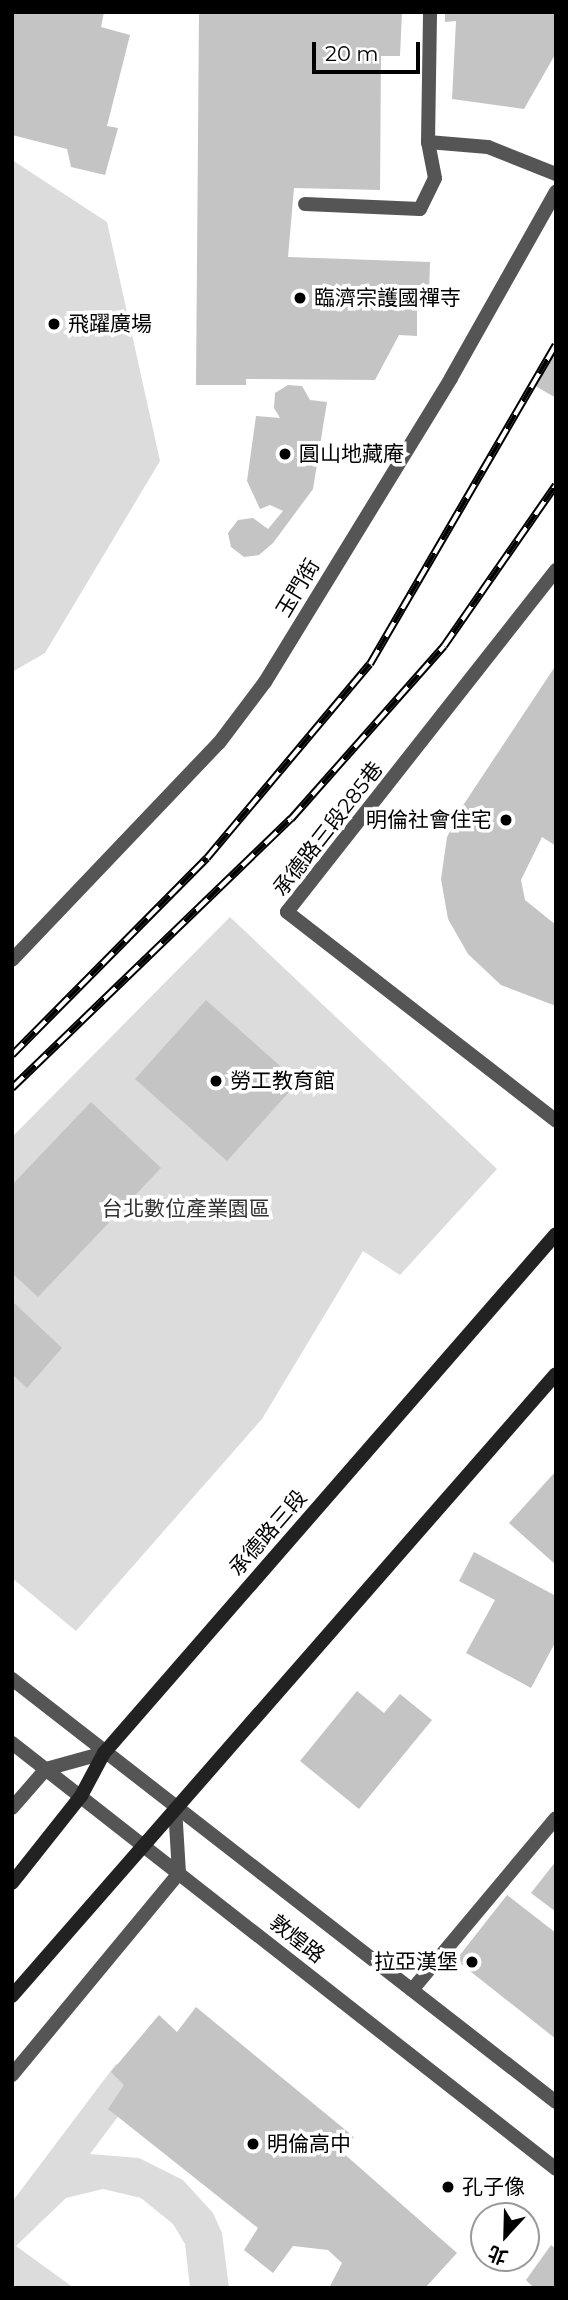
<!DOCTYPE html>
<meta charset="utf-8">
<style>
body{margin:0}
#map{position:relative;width:568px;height:2300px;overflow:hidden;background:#fff;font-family:Montserrat,"Noto Sans TC",sans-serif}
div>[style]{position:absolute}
.green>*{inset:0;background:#dcdcdc}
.building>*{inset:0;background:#c4c4c4}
.service>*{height:14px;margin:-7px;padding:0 7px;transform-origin:7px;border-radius:7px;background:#555}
.minor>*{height:14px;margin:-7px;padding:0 7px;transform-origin:7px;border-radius:7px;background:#555}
.tertiary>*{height:14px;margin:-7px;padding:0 7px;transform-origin:7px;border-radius:7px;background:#555}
.secondary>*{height:14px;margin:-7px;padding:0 7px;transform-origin:7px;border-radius:7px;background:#222}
.rail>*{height:8px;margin-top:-4px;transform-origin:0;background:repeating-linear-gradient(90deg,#fff 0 16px,#000 0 32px);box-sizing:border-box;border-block:2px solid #000}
.dots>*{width:19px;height:19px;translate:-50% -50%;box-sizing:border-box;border:4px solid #fff;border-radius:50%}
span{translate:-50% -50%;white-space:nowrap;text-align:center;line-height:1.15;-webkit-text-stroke:7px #fff;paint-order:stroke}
.poi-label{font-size:21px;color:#000}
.left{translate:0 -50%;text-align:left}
.right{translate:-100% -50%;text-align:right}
.street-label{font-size:21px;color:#000}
.park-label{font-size:21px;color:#333}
.frame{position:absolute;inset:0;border:14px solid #000;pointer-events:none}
.north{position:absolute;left:470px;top:2202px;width:70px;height:70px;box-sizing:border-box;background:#fff;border:2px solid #999;border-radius:50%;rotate:202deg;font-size:19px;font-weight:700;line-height:28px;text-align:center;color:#000}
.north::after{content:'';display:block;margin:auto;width:24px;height:32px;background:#000;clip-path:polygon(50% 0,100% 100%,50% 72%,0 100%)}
.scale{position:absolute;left:312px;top:42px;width:108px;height:32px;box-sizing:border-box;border:4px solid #000;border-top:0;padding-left:9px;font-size:21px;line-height:24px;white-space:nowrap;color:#000;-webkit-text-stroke:5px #fff;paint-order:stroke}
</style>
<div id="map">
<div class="green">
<i style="clip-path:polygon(12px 160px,107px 222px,160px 461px,45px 653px,12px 672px)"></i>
<i style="clip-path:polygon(230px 917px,497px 1169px,400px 1275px,363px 1251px,262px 1419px,76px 1631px,12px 1578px,12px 1137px)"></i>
<i style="clip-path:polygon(116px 2064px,143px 2083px,90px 2154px,139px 2158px,183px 2180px,213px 2213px,222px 2233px,229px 2288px,190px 2288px,185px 2244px,173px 2224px,141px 2198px,103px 2189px,66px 2198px,16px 2246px,74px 2288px,12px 2288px,12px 2202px)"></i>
</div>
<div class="building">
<i style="clip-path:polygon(12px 12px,104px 12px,101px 27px,130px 35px,107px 126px,118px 128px,105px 175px,71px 167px,67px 149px,12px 135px)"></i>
<i style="clip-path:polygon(199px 12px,402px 12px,400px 56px,381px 56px,380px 190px,294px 188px,288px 257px,430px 262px,429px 294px,417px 295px,417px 336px,399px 335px,375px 380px,246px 379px,246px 385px,196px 385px)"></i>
<i style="clip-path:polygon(445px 12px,556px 12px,556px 53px,524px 109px,452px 99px,456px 21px,445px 22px)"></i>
<i style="clip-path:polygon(556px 343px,556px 398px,532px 384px)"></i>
<i style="clip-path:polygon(288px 385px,302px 386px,310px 400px,327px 402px,313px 489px,273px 543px,259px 555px,244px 557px,231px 547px,228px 533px,238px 520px,253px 518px,268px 529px,283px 511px,270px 505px,260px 509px,247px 481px,256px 416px,280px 418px,274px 408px,275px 393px)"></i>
<i style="clip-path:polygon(556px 665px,556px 846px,542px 837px,521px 880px,525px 900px,556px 925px,556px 1006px,501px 985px,468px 954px,448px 919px,441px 879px,447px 837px,464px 804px)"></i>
<i style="clip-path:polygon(206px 1000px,298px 1082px,227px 1161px,135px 1079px)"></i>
<i style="clip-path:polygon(91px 1102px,161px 1168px,38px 1297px,12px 1273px,12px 1185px)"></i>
<i style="clip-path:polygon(12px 1301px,62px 1348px,27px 1388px,12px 1374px)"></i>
<i style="clip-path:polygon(556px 1471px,556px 1565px,509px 1523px)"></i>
<i style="clip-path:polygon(474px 1552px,556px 1596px,556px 1641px,531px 1688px,466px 1653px,495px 1600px,459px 1581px)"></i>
<i style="clip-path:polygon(357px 1691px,384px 1713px,400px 1694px,432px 1720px,359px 1809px,300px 1761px)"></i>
<i style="clip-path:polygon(556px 1861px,556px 1912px,531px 1893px)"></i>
<i style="clip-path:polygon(507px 1895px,556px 1933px,556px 2039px,456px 1960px)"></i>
<i style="clip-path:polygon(196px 2007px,354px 2137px,342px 2152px,457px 2253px,425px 2288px,329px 2288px,342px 2263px,328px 2250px,293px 2246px,273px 2273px,244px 2250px,258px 2228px,108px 2109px,124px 2085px,111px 2072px,159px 2015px,177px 2032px)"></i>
<i style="clip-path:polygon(551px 2245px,556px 2249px,556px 2288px,534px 2288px,526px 2280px)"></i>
</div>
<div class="service">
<i style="left:428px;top:142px;width:60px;rotate:4.8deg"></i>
<i style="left:488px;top:147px;width:73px;rotate:21.7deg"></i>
<i style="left:305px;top:204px;width:115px;rotate:2.5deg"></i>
<i style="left:420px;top:209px;width:34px;rotate:-64deg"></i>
<i style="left:435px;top:178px;width:37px;rotate:-101deg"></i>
<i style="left:428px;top:142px;width:130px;rotate:-89.1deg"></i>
</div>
<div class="minor">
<i style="left:556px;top:570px;width:435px;rotate:128.2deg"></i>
<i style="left:287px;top:912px;width:341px;rotate:37.8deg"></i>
<i style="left:12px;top:960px;width:300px;rotate:-46.4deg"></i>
<i style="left:219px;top:743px;width:76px;rotate:-53deg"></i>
<i style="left:265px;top:682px;width:356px;rotate:-58.5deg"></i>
<i style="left:451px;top:378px;width:214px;rotate:-60.6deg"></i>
<i style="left:12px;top:1808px;width:52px;rotate:-48.9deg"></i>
<i style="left:46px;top:1769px;width:60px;rotate:-15.4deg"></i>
<i style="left:412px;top:1990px;width:224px;rotate:-50.1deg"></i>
<i style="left:12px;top:2075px;width:262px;rotate:-50.4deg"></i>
<i style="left:179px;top:1873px;width:65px;rotate:-93.5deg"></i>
</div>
<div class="tertiary">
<i style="left:12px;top:1679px;width:689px;rotate:37.87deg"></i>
<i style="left:12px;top:1743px;width:691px;rotate:38.06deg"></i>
</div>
<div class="secondary">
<i style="left:12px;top:1883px;width:111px;rotate:-51.6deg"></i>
<i style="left:81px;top:1796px;width:49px;rotate:-61.9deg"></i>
<i style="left:104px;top:1753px;width:688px;rotate:-48.95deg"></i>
<i style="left:12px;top:1996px;width:826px;rotate:-48.83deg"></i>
</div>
<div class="rail">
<i style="left:12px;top:1055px;width:277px;rotate:-45.3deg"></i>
<i style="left:207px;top:858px;width:253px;rotate:-50deg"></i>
<i style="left:370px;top:664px;width:369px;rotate:-59.8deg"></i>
<i style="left:12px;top:1088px;width:388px;rotate:-44deg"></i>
<i style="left:291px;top:819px;width:231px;rotate:-48.5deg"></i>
<i style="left:444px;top:646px;width:196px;rotate:-55.2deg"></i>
</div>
<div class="dots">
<i style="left:300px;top:298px;background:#000"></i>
<i style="left:54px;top:324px;background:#000"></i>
<i style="left:285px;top:454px;background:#000"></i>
<i style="left:506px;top:820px;background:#000"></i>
<i style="left:216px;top:1081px;background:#000"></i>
<i style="left:472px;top:1962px;background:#000"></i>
<i style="left:253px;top:2144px;background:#000"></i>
<i style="left:448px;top:2187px;background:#000"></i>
</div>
<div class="poi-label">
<span class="left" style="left:314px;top:298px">臨濟宗護國禪寺</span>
<span class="left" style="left:68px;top:324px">飛躍廣場</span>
<span class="left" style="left:299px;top:454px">圓山地藏庵</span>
<span class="right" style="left:492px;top:820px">明倫社會住宅</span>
<span class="left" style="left:230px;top:1081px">勞工教育館</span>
<span class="right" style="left:458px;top:1962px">拉亞漢堡</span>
<span class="left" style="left:267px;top:2144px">明倫高中</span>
<span class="left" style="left:462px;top:2187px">孔子像</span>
</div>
<div class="street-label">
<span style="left:298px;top:588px;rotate:-59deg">玉門街</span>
<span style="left:328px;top:829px;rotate:-52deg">承德路三段285巷</span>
<span style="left:268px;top:1533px;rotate:-49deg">承德路三段</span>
<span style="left:297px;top:1939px;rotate:38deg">敦煌路</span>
</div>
<div class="park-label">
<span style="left:186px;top:1209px">台北數位產業園區</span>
</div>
<div class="frame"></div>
<div class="north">北</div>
<div class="scale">20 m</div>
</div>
